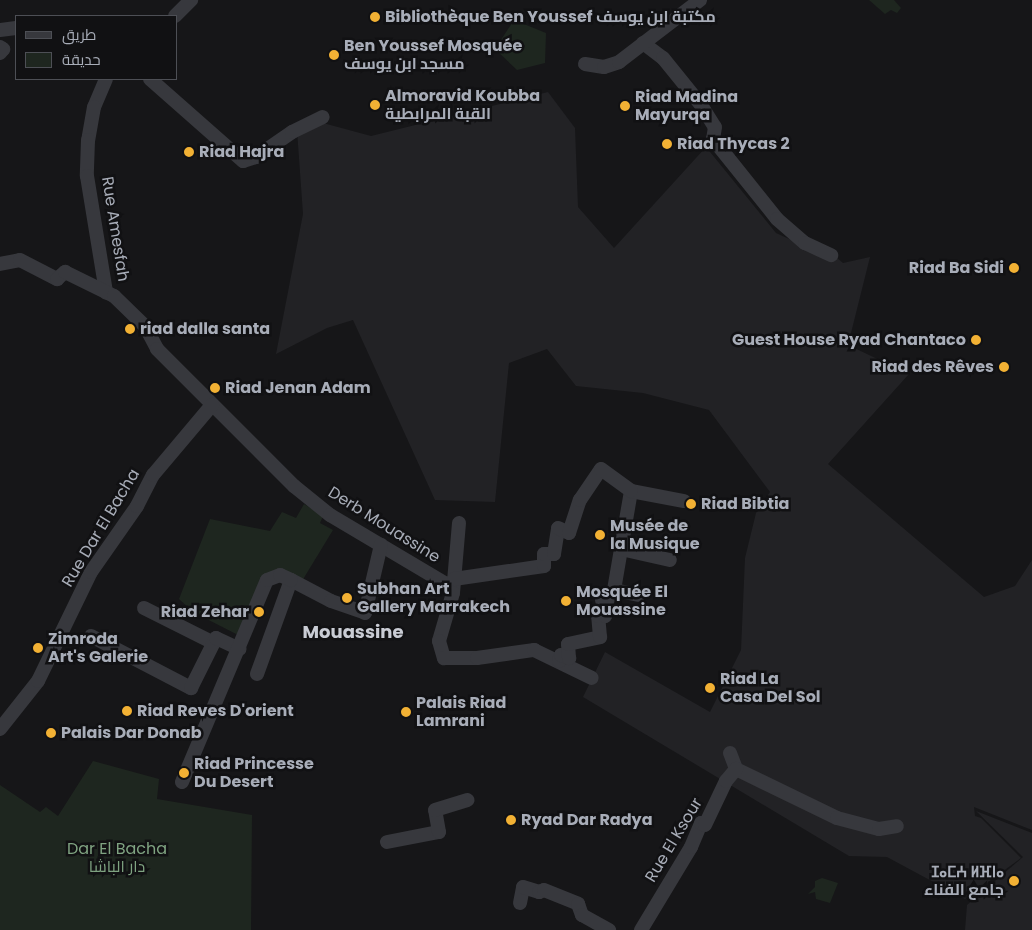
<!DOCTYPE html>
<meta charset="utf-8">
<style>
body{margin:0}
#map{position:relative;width:1032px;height:930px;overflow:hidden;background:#161618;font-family:Poppins,Cairo,"Noto Sans Tifinagh",sans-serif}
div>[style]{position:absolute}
.built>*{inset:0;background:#222225}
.green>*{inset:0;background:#1e261f}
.minor>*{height:14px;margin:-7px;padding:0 7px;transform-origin:7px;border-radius:7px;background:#37383d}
.dots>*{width:14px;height:14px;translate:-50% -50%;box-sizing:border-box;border:2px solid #111113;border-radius:50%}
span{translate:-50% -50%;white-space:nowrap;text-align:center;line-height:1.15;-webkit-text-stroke:5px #111113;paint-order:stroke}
.poi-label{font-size:16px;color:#a8adb8;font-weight:700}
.left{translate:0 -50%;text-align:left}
.right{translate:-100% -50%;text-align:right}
.street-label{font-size:16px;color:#a8adb8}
.park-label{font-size:16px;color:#7fa381}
.neighbourhood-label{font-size:18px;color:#c9ccd4;font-weight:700}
.legend{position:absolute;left:15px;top:15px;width:162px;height:65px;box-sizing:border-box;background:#111113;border:1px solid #4d4f55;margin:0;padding:6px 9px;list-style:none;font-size:15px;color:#a8adb8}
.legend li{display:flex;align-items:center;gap:10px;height:25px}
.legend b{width:25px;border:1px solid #4d4f55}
</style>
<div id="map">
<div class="built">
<i style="clip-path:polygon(548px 92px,575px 128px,578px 207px,614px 248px,706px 147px,776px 233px,829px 257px,836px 257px,843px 263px,870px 257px,848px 345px,909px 374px,828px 464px,984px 597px,1015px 586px,1032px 560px,1032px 830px,974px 807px,975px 816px,981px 818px,1021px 858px,965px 899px,887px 857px,849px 856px,583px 697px,605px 652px,710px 712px,741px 650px,745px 558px,756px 513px,770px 492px,709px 410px,643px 393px,576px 386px,547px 349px,509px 363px,495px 502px,435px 500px,353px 320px,327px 328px,276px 354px,303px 214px,297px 130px,323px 123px,371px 136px)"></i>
<i style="clip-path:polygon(976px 811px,1032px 833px,1032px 930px,965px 930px,967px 905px,1023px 857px)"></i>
</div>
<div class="green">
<i style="clip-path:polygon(869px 0,894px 0,901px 8px,897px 13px,891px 10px,885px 14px)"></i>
<i style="clip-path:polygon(514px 20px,546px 33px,545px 63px,517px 70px,495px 49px)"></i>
<i style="clip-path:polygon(304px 504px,323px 516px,320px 523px,333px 530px,302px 581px,278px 573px,240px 636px,193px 612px,179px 599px,210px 519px,270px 531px,282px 512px,296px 518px)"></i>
<i style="clip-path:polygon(93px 761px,159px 779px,157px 799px,252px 815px,251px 930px,0 930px,0 785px,40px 812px,46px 807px,58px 816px)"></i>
<i style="clip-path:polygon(822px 878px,838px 883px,830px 903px,816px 899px,815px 892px,808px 894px,815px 887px,815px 881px)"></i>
</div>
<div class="minor">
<i style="left:175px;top:16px;width:23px;rotate:-45deg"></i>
<i style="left:0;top:30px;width:16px;rotate:-7deg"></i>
<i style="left:643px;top:43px;width:25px;rotate:37deg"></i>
<i style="left:663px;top:58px;width:60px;rotate:51deg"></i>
<i style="left:701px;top:105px;width:26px;rotate:58deg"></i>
<i style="left:715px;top:127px;width:12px;rotate:99deg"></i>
<i style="left:713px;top:139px;width:102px;rotate:51.3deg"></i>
<i style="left:777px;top:219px;width:37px;rotate:41deg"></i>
<i style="left:805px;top:243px;width:29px;rotate:25deg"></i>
<i style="left:0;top:47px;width:4px;rotate:34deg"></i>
<i style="left:3px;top:49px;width:5px;rotate:127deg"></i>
<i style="left:585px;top:64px;width:19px;rotate:9deg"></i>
<i style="left:604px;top:67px;width:16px;rotate:-18deg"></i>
<i style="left:619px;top:62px;width:102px;rotate:-37.4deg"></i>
<i style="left:106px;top:79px;width:30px;rotate:113deg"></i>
<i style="left:94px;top:107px;width:34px;rotate:100deg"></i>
<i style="left:88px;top:140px;width:36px;rotate:92deg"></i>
<i style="left:87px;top:176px;width:118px;rotate:80.7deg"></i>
<i style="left:150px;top:79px;width:124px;rotate:41.4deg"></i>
<i style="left:243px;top:161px;width:14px;rotate:-17deg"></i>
<i style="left:256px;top:157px;width:44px;rotate:-34.8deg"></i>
<i style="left:292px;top:132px;width:34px;rotate:-26deg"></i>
<i style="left:0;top:264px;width:20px;rotate:-11deg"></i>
<i style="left:20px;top:260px;width:42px;rotate:27.2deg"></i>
<i style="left:57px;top:279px;width:11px;rotate:-41deg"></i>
<i style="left:65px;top:272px;width:55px;rotate:26.1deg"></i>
<i style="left:114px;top:296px;width:43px;rotate:44.1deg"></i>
<i style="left:145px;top:326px;width:26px;rotate:62deg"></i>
<i style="left:157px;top:349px;width:194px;rotate:45deg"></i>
<i style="left:294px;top:486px;width:46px;rotate:38.9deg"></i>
<i style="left:330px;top:515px;width:143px;rotate:30.7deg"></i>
<i style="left:459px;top:523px;width:70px;rotate:94.9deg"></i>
<i style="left:453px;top:593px;width:50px;rotate:106.3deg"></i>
<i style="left:439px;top:641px;width:18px;rotate:74deg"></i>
<i style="left:444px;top:658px;width:33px"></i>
<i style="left:477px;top:658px;width:58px;rotate:-8deg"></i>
<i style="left:534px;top:650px;width:64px;rotate:25.8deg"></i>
<i style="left:621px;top:549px;width:59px;rotate:-80.2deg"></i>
<i style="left:631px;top:491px;width:54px;rotate:10.7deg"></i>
<i style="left:454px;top:579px;width:91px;rotate:-8.2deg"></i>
<i style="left:544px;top:566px;width:12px;rotate:-90deg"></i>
<i style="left:544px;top:554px;width:10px"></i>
<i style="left:554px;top:554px;width:26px;rotate:-81deg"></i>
<i style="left:558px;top:528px;width:12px;rotate:24deg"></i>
<i style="left:569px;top:533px;width:35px;rotate:-72deg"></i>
<i style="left:580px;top:500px;width:37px;rotate:-56deg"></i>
<i style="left:601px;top:469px;width:37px;rotate:36deg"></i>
<i style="left:614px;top:590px;width:42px;rotate:-80.3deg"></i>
<i style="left:621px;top:549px;width:50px;rotate:12.7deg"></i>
<i style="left:144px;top:608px;width:78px;rotate:26.6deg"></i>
<i style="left:91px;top:636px;width:113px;rotate:27.5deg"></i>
<i style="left:191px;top:688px;width:56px;rotate:-63.4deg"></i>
<i style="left:216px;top:638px;width:26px;rotate:25deg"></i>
<i style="left:559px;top:661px;width:6px;rotate:-72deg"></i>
<i style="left:561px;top:655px;width:9px;rotate:21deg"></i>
<i style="left:569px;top:658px;width:14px;rotate:-94deg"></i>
<i style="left:568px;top:644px;width:33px;rotate:-12deg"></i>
<i style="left:600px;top:637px;width:21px;rotate:-95deg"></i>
<i style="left:598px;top:616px;width:7px"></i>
<i style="left:605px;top:616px;width:17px;rotate:-100deg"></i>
<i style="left:602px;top:599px;width:7px;rotate:-8deg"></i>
<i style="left:609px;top:598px;width:9px;rotate:-58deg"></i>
<i style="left:614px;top:590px;width:25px;rotate:11deg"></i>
<i style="left:257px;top:674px;width:100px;rotate:-70.1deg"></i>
<i style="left:291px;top:580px;width:45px;rotate:27.7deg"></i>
<i style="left:331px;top:601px;width:36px;rotate:19deg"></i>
<i style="left:365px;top:613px;width:70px;rotate:-76.8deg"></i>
<i style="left:0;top:729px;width:61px;rotate:-51.6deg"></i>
<i style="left:38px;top:681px;width:121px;rotate:-64.1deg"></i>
<i style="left:91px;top:572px;width:80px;rotate:-55.1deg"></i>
<i style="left:137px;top:506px;width:35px;rotate:-63deg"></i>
<i style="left:153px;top:475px;width:92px;rotate:-49.9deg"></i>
<i style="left:730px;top:753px;width:17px;rotate:69deg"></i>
<i style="left:736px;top:769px;width:112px;rotate:25.9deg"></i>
<i style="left:837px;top:818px;width:43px;rotate:14.7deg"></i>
<i style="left:879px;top:829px;width:18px;rotate:-9deg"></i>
<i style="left:182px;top:782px;width:219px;rotate:-67.2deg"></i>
<i style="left:267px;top:580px;width:14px;rotate:-21deg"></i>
<i style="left:280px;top:575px;width:12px;rotate:24deg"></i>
<i style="left:387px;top:842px;width:53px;rotate:-10.9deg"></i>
<i style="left:439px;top:832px;width:22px;rotate:-100deg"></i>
<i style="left:435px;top:810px;width:34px;rotate:-17deg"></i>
<i style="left:520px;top:903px;width:16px;rotate:-79deg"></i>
<i style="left:523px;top:887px;width:17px;rotate:17deg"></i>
<i style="left:539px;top:892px;width:5px;rotate:-22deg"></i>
<i style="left:544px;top:890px;width:37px;rotate:22deg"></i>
<i style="left:578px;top:904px;width:12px;rotate:70deg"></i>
<i style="left:582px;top:915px;width:31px;rotate:29deg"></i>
<i style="left:641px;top:930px;width:97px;rotate:-58.9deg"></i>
<i style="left:691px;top:847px;width:26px;rotate:-67deg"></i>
<i style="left:701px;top:823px;width:4px;rotate:27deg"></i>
<i style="left:705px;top:825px;width:49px;rotate:-64.5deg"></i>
<i style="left:726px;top:781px;width:16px;rotate:-50deg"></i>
</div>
<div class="dots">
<i style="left:375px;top:17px;background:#f2b134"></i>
<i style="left:334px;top:55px;background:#f2b134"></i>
<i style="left:375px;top:105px;background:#f2b134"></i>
<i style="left:625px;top:106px;background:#f2b134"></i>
<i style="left:667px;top:144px;background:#f2b134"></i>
<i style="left:189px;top:152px;background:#f2b134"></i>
<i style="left:1014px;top:268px;background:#f2b134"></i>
<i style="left:130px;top:329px;background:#f2b134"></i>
<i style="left:976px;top:340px;background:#f2b134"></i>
<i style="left:1004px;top:367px;background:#f2b134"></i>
<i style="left:215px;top:388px;background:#f2b134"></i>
<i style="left:691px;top:504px;background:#f2b134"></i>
<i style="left:600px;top:535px;background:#f2b134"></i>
<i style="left:347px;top:598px;background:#f2b134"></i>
<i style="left:566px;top:601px;background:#f2b134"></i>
<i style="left:259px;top:612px;background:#f2b134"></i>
<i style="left:38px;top:648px;background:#f2b134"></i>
<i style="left:710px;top:688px;background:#f2b134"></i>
<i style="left:127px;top:711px;background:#f2b134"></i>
<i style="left:406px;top:712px;background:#f2b134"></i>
<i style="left:51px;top:733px;background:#f2b134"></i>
<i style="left:184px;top:773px;background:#f2b134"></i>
<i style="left:511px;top:820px;background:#f2b134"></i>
<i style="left:1014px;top:881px;background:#f2b134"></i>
</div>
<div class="poi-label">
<span class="left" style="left:385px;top:17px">Bibliothèque Ben Youssef مكتبة ابن يوسف</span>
<span class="left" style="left:344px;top:55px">Ben Youssef Mosquée<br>مسجد ابن يوسف</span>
<span class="left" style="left:385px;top:105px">Almoravid Koubba<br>القبة المرابطية</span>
<span class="left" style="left:635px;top:106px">Riad Madina<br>Mayurqa</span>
<span class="left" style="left:677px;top:144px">Riad Thycas 2</span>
<span class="left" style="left:199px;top:152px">Riad Hajra</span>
<span class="right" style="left:1004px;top:268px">Riad Ba Sidi</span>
<span class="left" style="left:140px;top:329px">riad dalla santa</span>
<span class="right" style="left:966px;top:340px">Guest House Ryad Chantaco</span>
<span class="right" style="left:994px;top:367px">Riad des Rêves</span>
<span class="left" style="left:225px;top:388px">Riad Jenan Adam</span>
<span class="left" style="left:701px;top:504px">Riad Bibtia</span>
<span class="left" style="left:610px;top:535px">Musée de<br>la Musique</span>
<span class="left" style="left:357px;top:598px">Subhan Art<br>Gallery Marrakech</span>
<span class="left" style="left:576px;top:601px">Mosquée El<br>Mouassine</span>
<span class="right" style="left:249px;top:612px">Riad Zehar</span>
<span class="left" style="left:48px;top:648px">Zimroda<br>Art's Galerie</span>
<span class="left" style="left:720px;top:688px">Riad La<br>Casa Del Sol</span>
<span class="left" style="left:416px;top:712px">Palais Riad<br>Lamrani</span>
<span class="left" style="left:137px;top:711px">Riad Reves D'orient</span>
<span class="left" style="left:61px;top:733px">Palais Dar Donab</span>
<span class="left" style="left:194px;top:773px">Riad Princesse<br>Du Desert</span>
<span class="left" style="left:521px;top:820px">Ryad Dar Radya</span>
<span class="right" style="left:1004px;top:881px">ⵊⴰⵎⵄ ⵍⴼⵏⴰ<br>جامع الفناء</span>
</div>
<div class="street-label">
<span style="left:115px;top:229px;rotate:81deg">Rue Amesfah</span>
<span style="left:384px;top:525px;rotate:32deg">Derb Mouassine</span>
<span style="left:101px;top:528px;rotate:-59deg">Rue Dar El Bacha</span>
<span style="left:674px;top:840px;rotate:-59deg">Rue El Ksour</span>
</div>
<div class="park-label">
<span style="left:117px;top:858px">Dar El Bacha<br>دار الباشا</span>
</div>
<div class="neighbourhood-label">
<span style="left:353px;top:632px">Mouassine</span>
</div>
<ul class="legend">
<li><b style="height:6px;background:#37383d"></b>طريق</li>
<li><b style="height:14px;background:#1e261f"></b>حديقة</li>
</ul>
</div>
